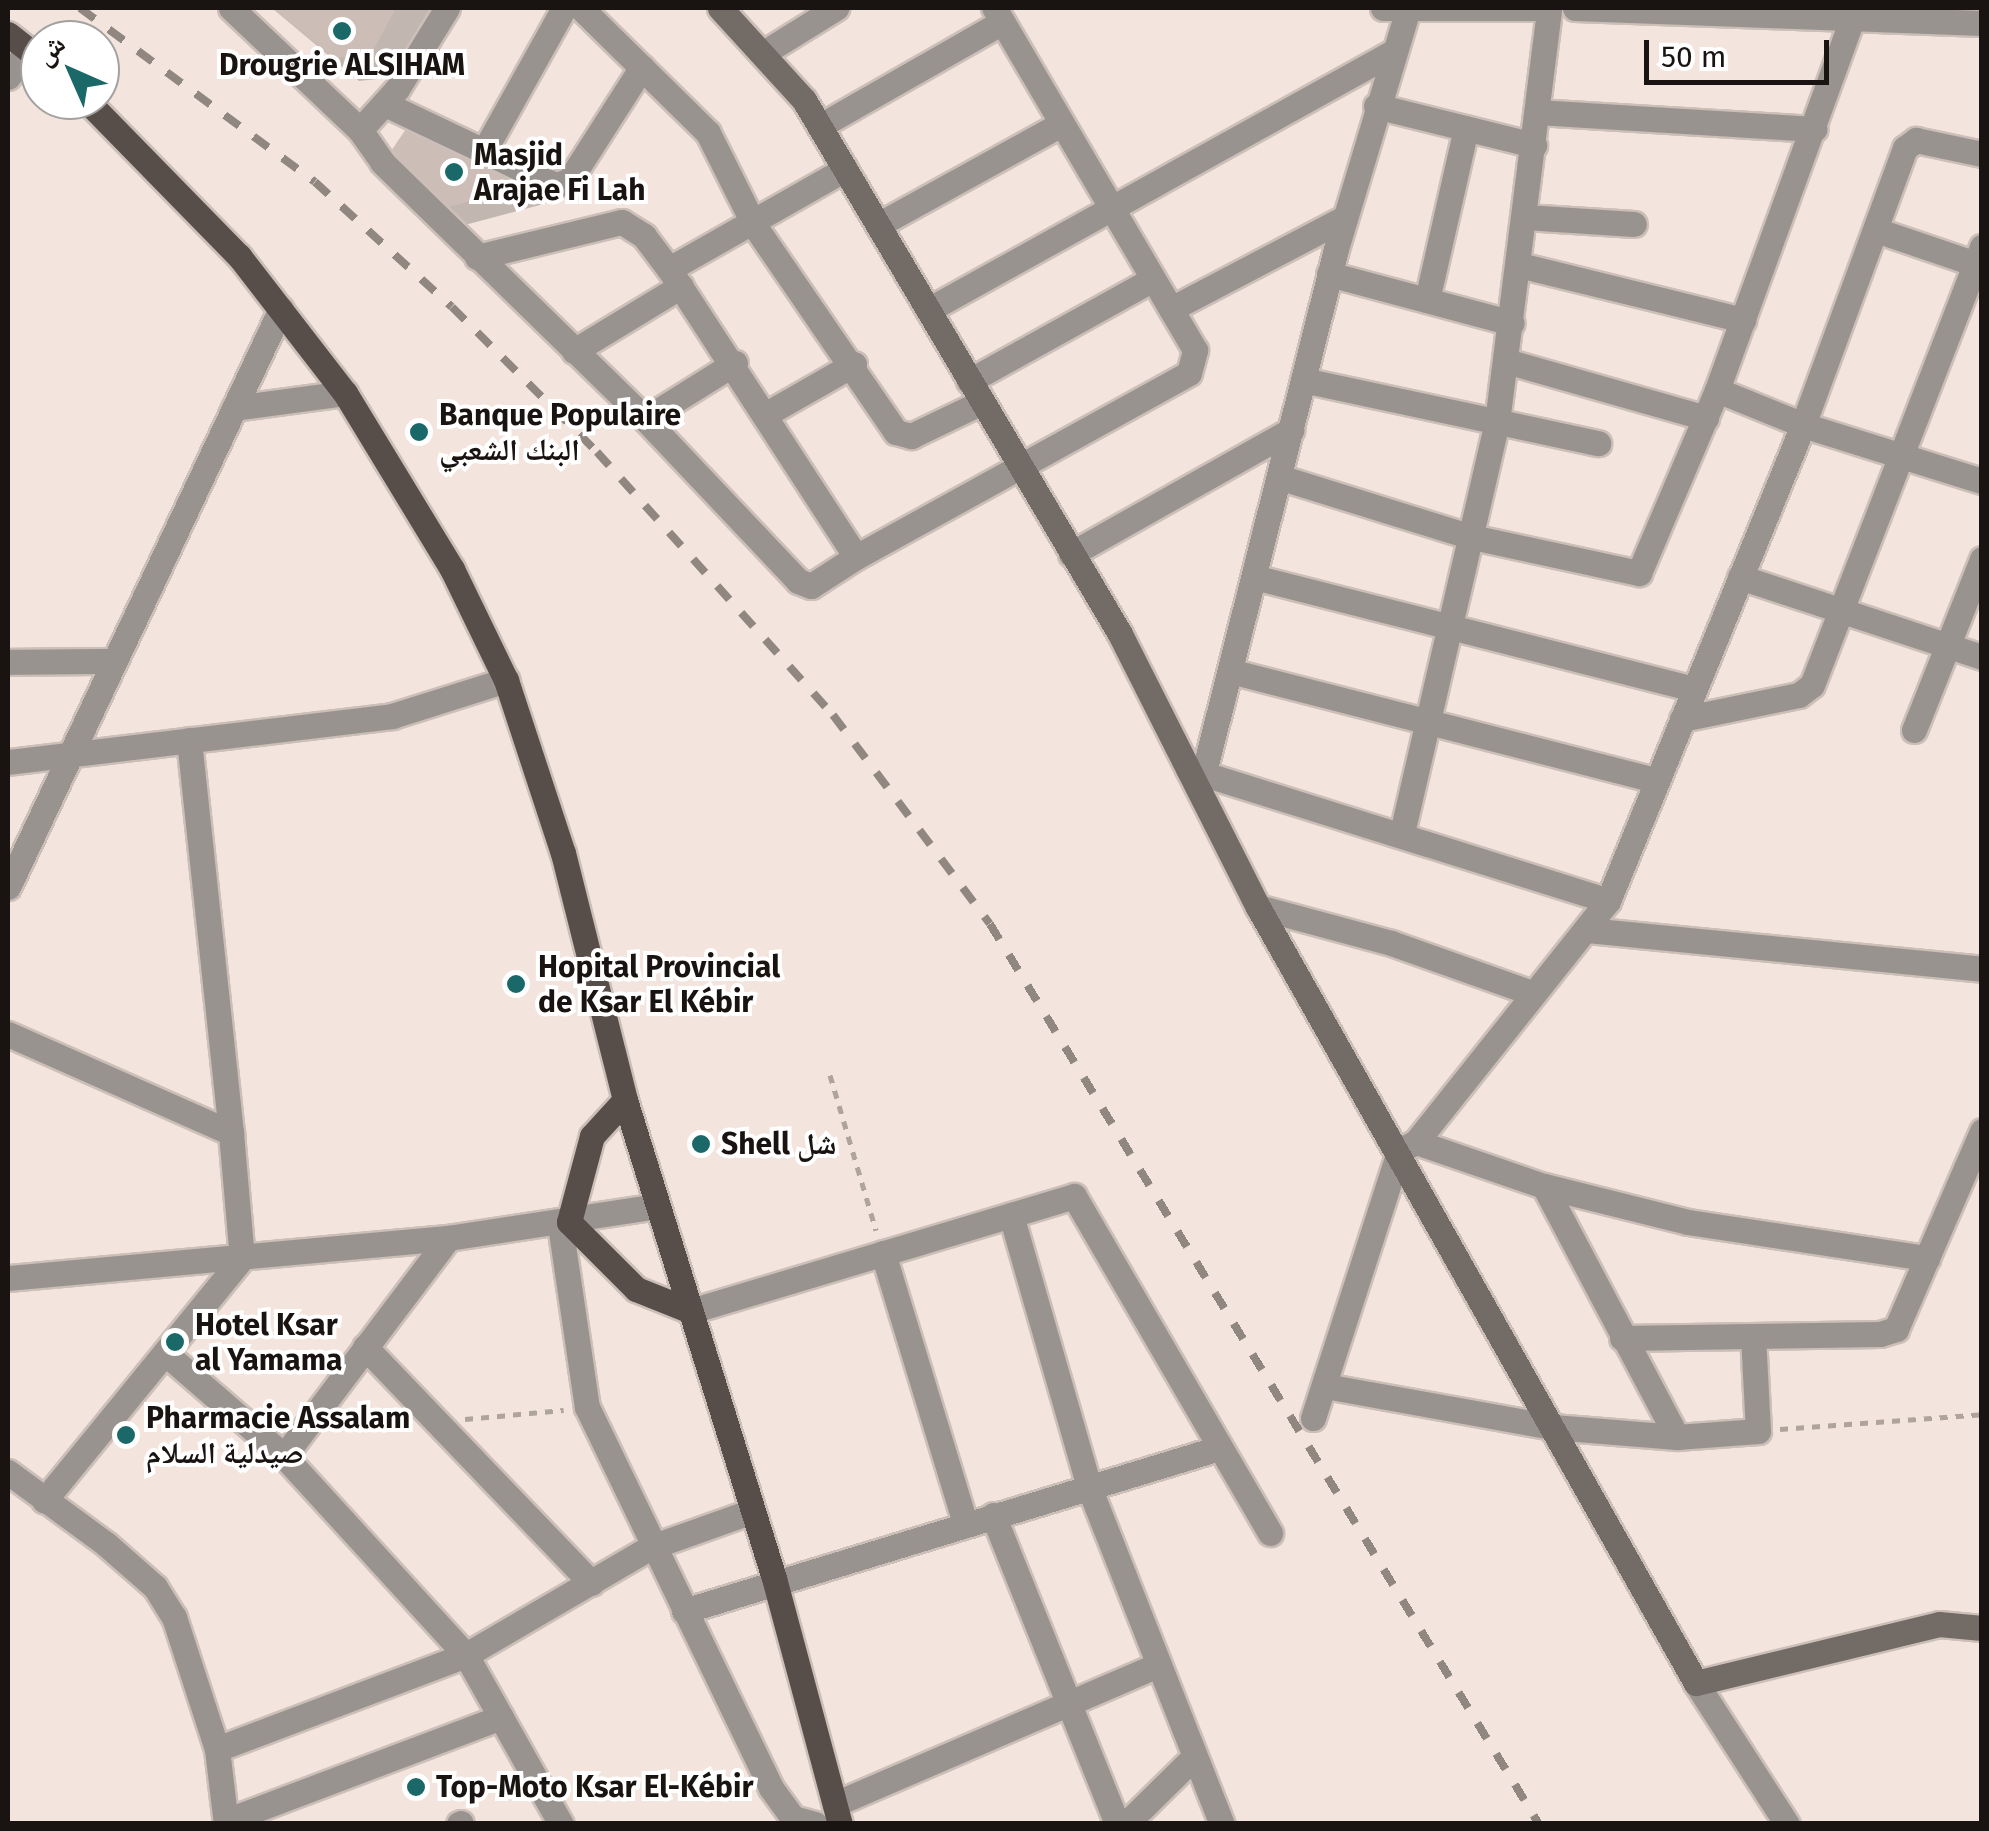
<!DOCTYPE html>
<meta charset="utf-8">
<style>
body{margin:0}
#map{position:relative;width:1989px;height:1831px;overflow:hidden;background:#f3e5dd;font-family:"Fira Sans","Noto Naskh Arabic",sans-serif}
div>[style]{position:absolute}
.shadow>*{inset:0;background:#0003}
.building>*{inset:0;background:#ccbeb7}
.path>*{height:5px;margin-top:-2.5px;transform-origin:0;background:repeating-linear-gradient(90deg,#afa49d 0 8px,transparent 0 16px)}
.roads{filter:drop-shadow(2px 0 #ccbfb8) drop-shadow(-2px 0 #ccbfb8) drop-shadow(0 2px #ccbfb8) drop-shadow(0 -2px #ccbfb8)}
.street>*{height:25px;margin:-12.5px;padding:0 12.5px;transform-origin:12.5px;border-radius:12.5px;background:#999390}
.secondary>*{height:25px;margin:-12.5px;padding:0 12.5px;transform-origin:12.5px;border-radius:12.5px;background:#736b66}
.primary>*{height:25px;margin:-12.5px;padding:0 12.5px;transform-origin:12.5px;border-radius:12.5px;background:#584e49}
.rail>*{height:8px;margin-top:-4px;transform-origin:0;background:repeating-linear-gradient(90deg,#918781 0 18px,transparent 0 36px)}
.dots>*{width:28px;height:28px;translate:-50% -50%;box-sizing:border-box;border:5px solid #fff;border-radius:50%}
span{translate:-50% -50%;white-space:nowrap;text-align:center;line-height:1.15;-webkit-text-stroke:8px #fff;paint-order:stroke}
.poi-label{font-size:30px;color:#191411;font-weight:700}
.left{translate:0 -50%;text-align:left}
.frame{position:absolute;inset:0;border:10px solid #191411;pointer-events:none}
.north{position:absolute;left:20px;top:20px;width:100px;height:100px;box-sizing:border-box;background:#fff;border:2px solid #a3a1a0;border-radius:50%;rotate:315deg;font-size:28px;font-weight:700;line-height:40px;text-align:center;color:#191411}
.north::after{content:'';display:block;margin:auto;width:35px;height:45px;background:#1b6868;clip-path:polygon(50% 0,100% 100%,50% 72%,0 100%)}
.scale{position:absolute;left:1644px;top:40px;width:185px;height:45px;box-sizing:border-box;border:5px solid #191411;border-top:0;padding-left:12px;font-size:30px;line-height:35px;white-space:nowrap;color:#191411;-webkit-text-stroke:8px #fff;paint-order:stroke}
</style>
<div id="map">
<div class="shadow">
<i style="clip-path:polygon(272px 8px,434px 8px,395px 77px,359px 81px)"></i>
<i style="clip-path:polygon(406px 177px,534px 186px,551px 202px,461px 226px)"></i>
</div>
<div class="building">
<i style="clip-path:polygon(273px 8px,396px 8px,371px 54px,333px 58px)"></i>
<i style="clip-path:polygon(408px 126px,536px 184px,440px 209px,385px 160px)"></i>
</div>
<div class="path">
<i style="left:830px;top:1075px;width:162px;rotate:73.5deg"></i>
<i style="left:465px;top:1419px;width:99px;rotate:-5.2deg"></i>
<i style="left:1780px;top:1429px;width:203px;rotate:-4.2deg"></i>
</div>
<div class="roads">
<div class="street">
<i style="left:231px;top:8px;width:178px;rotate:43.4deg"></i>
<i style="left:360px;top:130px;width:55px;rotate:-47.9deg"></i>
<i style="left:397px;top:89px;width:95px;rotate:-58.3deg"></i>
<i style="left:581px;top:8px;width:178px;rotate:44.5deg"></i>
<i style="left:708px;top:133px;width:103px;rotate:63.4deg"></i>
<i style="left:754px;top:225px;width:251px;rotate:55.6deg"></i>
<i style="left:896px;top:432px;width:16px;rotate:15deg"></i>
<i style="left:911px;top:436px;width:79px;rotate:-25.6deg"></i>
<i style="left:1383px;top:8px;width:155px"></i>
<i style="left:1575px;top:8px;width:407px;rotate:2.1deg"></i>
<i style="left:765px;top:52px;width:84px;rotate:-31.8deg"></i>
<i style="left:8px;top:77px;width:34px;rotate:-54deg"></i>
<i style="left:385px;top:104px;width:110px;rotate:25.4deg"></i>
<i style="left:484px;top:151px;width:164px;rotate:-60.8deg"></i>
<i style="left:1376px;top:106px;width:163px;rotate:13.9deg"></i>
<i style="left:1537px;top:112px;width:278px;rotate:3.5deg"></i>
<i style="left:820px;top:126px;width:210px;rotate:-29.7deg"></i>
<i style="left:360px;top:130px;width:39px;rotate:55deg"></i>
<i style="left:382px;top:162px;width:368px;rotate:44.3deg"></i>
<i style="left:645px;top:419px;width:223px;rotate:46.6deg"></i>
<i style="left:798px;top:581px;width:14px;rotate:21deg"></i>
<i style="left:811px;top:586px;width:54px;rotate:-32.8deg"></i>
<i style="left:484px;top:151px;width:79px;rotate:25.6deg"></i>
<i style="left:555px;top:185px;width:15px;rotate:-16deg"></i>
<i style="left:569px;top:181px;width:135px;rotate:-57.4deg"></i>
<i style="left:845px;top:169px;width:202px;rotate:150.4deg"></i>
<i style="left:669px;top:269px;width:343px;rotate:57deg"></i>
<i style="left:856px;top:557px;width:380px;rotate:-28.9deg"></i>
<i style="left:1189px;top:373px;width:24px;rotate:-75deg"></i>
<i style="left:1195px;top:350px;width:397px;rotate:-120.4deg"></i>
<i style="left:1525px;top:217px;width:109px;rotate:3.7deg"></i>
<i style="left:878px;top:225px;width:209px;rotate:-28.9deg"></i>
<i style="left:1876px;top:230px;width:112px;rotate:18.8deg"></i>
<i style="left:477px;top:257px;width:149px;rotate:-13.6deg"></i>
<i style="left:622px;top:222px;width:26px;rotate:32deg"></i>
<i style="left:644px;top:236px;width:41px;rotate:52.9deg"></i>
<i style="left:1519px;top:265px;width:231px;rotate:13.8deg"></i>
<i style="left:1329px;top:274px;width:189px;rotate:15deg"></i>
<i style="left:1427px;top:300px;width:176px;rotate:-77.2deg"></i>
<i style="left:1171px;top:309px;width:195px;rotate:-27.7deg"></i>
<i style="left:928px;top:310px;width:532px;rotate:-29.02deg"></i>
<i style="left:574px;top:351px;width:125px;rotate:-31.3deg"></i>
<i style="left:1506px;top:361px;width:208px;rotate:15.9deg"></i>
<i style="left:1303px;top:380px;width:302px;rotate:12.1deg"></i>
<i style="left:969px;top:381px;width:210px;rotate:-29deg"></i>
<i style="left:1717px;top:390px;width:93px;rotate:22.1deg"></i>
<i style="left:1803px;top:425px;width:188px;rotate:17.4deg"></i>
<i style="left:234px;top:408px;width:112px;rotate:-7.7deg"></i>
<i style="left:768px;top:413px;width:99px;rotate:-29.7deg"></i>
<i style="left:645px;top:419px;width:106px;rotate:-31.9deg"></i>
<i style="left:1279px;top:477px;width:202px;rotate:17.3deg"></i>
<i style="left:1472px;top:537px;width:171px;rotate:12.2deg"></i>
<i style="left:1639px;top:573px;width:199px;rotate:-66.9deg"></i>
<i style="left:1717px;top:390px;width:395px;rotate:-70deg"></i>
<i style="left:1071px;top:554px;width:253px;rotate:-29.4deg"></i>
<i style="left:1254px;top:577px;width:454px;rotate:14.3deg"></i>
<i style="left:1740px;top:577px;width:255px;rotate:18.3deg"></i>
<i style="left:8px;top:662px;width:104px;rotate:-0.6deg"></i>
<i style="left:1230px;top:671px;width:441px;rotate:14.4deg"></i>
<i style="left:1682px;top:719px;width:119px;rotate:-11.6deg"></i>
<i style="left:1799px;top:695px;width:16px;rotate:-38deg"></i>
<i style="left:1812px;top:685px;width:470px;rotate:-68.8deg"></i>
<i style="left:1914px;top:730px;width:184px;rotate:-68.3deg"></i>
<i style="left:189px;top:740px;width:395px;rotate:83.9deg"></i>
<i style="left:8px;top:762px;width:387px;rotate:-6.8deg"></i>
<i style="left:392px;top:716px;width:120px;rotate:-17.5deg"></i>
<i style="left:1188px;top:769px;width:440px;rotate:17.4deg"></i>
<i style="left:1204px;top:772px;width:539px;rotate:-75.83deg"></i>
<i style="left:1336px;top:249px;width:247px;rotate:-73.3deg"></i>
<i style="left:1402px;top:833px;width:422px;rotate:-77deg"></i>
<i style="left:1497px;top:422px;width:417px;rotate:-82.8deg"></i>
<i style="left:8px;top:887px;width:639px;rotate:-64.72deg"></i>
<i style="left:1258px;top:907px;width:138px;rotate:15.1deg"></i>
<i style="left:1391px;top:943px;width:146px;rotate:19.5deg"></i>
<i style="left:1587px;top:930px;width:397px;rotate:5.6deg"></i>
<i style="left:8px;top:1034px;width:244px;rotate:23.9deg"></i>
<i style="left:231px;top:1133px;width:125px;rotate:85deg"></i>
<i style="left:242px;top:1258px;width:313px;rotate:129.2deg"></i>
<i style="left:1416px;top:1142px;width:135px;rotate:19deg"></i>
<i style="left:1544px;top:1186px;width:148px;rotate:14deg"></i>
<i style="left:1688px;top:1222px;width:242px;rotate:8.6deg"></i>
<i style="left:1544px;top:1186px;width:284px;rotate:62.1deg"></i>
<i style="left:1011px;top:1215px;width:283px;rotate:74deg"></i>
<i style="left:1089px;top:1487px;width:362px;rotate:68.5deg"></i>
<i style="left:560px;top:1225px;width:184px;rotate:81.6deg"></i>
<i style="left:587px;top:1407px;width:423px;rotate:64.2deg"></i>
<i style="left:771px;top:1788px;width:37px;rotate:54deg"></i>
<i style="left:793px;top:1818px;width:23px;rotate:15deg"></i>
<i style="left:883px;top:1253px;width:282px;rotate:73.1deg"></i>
<i style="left:8px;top:1278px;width:442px;rotate:-5.2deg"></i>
<i style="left:448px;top:1238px;width:210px;rotate:-8.7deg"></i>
<i style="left:691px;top:1311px;width:400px;rotate:-16.7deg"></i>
<i style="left:1074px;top:1196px;width:390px;rotate:59.8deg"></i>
<i style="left:1622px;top:1338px;width:258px;rotate:-0.9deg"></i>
<i style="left:1880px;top:1334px;width:17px;rotate:-17deg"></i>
<i style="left:1896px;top:1329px;width:216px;rotate:-66.5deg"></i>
<i style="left:365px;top:1347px;width:327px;rotate:46.2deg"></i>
<i style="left:165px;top:1353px;width:157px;rotate:40.9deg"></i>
<i style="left:284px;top:1456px;width:270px;rotate:47.6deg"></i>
<i style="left:466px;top:1655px;width:194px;rotate:60.7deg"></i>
<i style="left:1325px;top:1386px;width:232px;rotate:10.2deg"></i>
<i style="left:1553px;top:1427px;width:124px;rotate:4.6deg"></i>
<i style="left:1677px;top:1437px;width:81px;rotate:-4.2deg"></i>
<i style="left:1758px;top:1431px;width:95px;rotate:-93deg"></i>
<i style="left:1313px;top:1418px;width:281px;rotate:-72.1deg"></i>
<i style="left:1399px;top:1151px;width:19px;rotate:-28deg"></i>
<i style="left:1416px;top:1142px;width:308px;rotate:-51.5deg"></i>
<i style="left:1608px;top:901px;width:514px;rotate:-67.72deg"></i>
<i style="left:1803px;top:425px;width:295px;rotate:-69.8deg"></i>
<i style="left:1905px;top:148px;width:14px;rotate:-36deg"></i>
<i style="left:1916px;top:140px;width:67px;rotate:12deg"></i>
<i style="left:284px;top:1456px;width:273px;rotate:-53deg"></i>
<i style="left:8px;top:1472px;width:122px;rotate:36.3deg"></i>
<i style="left:106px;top:1544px;width:65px;rotate:41.3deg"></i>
<i style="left:155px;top:1587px;width:36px;rotate:58deg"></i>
<i style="left:174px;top:1617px;width:139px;rotate:72deg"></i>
<i style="left:217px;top:1749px;width:76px;rotate:83.2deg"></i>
<i style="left:993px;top:1515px;width:333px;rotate:68.1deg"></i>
<i style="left:684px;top:1611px;width:559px;rotate:-16.94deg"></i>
<i style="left:1696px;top:1683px;width:168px;rotate:57.2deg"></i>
<i style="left:217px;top:1749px;width:266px;rotate:-20.7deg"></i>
<i style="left:466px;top:1655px;width:214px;rotate:-30.3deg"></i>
<i style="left:651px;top:1547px;width:107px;rotate:-19.6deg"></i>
<i style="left:835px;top:1804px;width:352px;rotate:-23.3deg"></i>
<i style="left:226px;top:1821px;width:294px;rotate:-20.7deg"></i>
<i style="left:459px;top:1824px;width:2px;rotate:-27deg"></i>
<i style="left:1126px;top:1824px;width:95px;rotate:-44.6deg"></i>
</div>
<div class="secondary">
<i style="left:720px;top:8px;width:125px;rotate:47.6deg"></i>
<i style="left:804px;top:100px;width:620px;rotate:59.38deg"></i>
<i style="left:1120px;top:634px;width:306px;rotate:63.2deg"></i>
<i style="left:1258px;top:907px;width:891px;rotate:60.56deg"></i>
<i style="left:1696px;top:1683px;width:250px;rotate:-13.6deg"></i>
<i style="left:1939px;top:1624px;width:43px;rotate:5.3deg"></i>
</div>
<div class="primary">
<i style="left:8px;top:34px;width:41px;rotate:38deg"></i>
<i style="left:86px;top:100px;width:219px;rotate:45.6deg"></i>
<i style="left:239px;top:256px;width:173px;rotate:52.3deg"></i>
<i style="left:345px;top:393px;width:206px;rotate:58.7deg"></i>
<i style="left:452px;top:569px;width:123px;rotate:64.1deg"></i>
<i style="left:506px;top:680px;width:182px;rotate:71.8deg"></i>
<i style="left:563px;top:853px;width:255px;rotate:75.9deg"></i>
<i style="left:625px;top:1100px;width:501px;rotate:72.69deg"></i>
<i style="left:774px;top:1578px;width:255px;rotate:75deg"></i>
<i style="left:625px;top:1100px;width:49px;rotate:132.5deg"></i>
<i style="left:592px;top:1136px;width:89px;rotate:105deg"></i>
<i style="left:569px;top:1222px;width:95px;rotate:45deg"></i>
<i style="left:636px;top:1289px;width:59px;rotate:21.8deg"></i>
</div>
</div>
<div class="rail">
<i style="left:80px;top:8px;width:292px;rotate:36.5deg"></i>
<i style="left:315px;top:182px;width:185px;rotate:42.4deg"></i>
<i style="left:452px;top:307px;width:205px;rotate:45deg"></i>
<i style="left:597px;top:452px;width:353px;rotate:48.1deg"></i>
<i style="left:833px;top:715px;width:261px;rotate:53.1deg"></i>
<i style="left:990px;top:924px;width:1054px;rotate:58.62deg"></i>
</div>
<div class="dots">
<i style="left:342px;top:31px;background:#1b6868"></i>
<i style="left:454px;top:172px;background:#1b6868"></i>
<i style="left:419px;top:432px;background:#1b6868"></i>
<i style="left:516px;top:984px;background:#1b6868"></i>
<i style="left:701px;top:1144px;background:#1b6868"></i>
<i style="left:175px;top:1342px;background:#1b6868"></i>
<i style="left:126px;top:1435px;background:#1b6868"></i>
<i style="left:416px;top:1787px;background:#1b6868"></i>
</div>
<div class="poi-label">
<span style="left:342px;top:65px">Drougrie ALSIHAM</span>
<span class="left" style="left:474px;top:172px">Masjid<br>Arajae Fi Lah</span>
<span class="left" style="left:439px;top:432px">Banque Populaire<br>البنك الشعبي</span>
<span class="left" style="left:538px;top:984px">Hopital Provincial<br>de Ksar El Kébir</span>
<span class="left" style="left:721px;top:1144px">Shell شل</span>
<span class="left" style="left:195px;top:1342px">Hotel Ksar<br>al Yamama</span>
<span class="left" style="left:146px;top:1435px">Pharmacie Assalam<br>صيدلية السلام</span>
<span class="left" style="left:436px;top:1787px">Top-Moto Ksar El-Kébir</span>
</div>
<div class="frame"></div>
<div class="north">ش</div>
<div class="scale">50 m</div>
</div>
